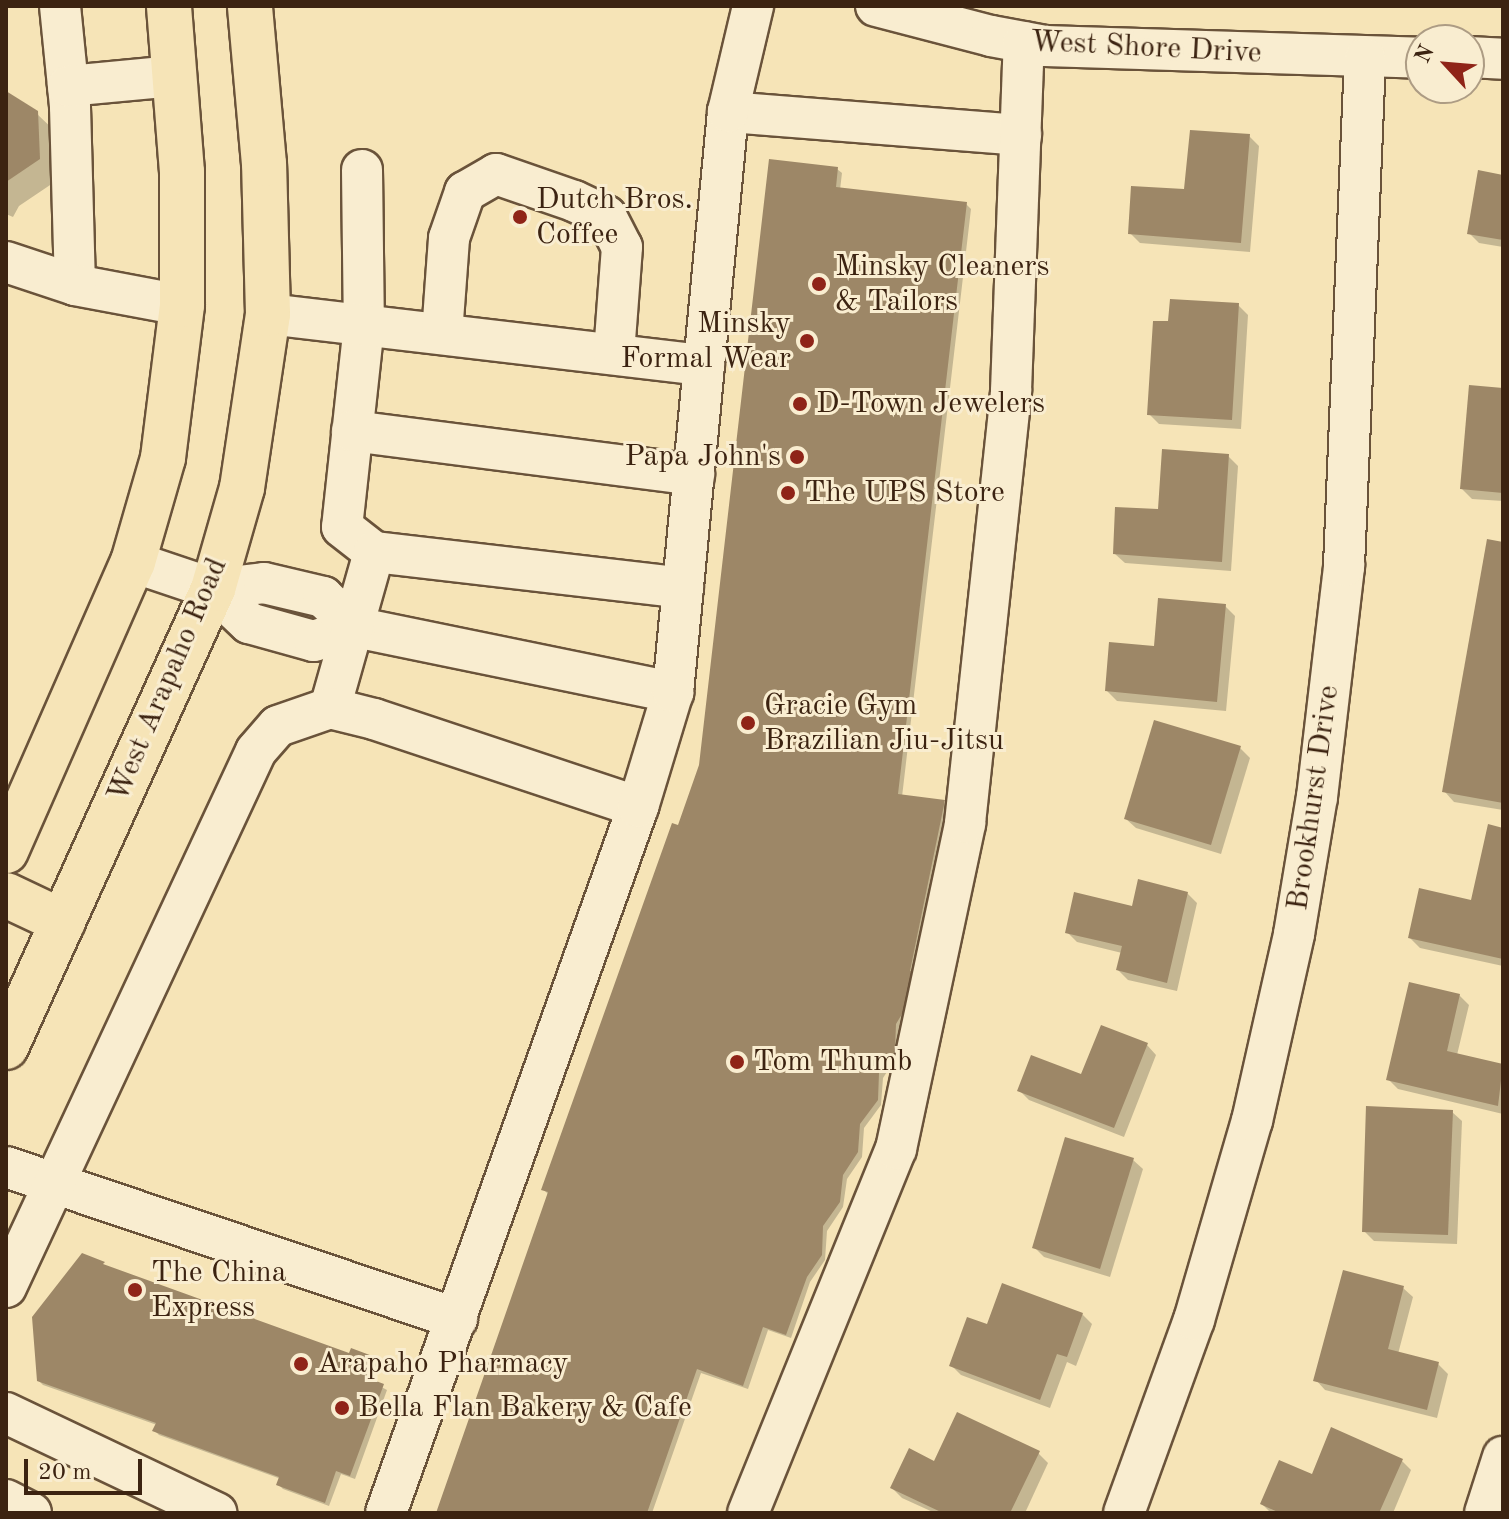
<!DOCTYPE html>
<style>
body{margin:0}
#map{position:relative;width:1509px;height:1519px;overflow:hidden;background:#f6e4b7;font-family:"Old Standard TT",serif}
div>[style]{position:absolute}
.shadow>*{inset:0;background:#0003}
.building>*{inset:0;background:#9d8767}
.roads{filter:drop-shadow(2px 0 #6a533a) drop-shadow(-2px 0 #6a533a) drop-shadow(0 2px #6a533a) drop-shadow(0 -2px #6a533a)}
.minor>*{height:40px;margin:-20px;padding:0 20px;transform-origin:20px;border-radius:20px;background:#f9edd0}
.major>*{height:44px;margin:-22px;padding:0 22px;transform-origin:22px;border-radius:22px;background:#f6e4b7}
.dots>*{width:22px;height:22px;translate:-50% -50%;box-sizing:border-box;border:4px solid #f9edd0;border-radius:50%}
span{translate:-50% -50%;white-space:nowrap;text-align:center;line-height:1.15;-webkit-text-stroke:6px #f9edd0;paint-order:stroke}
.street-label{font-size:30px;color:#3c2311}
.poi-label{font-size:30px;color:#3c2311}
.left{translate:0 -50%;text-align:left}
.right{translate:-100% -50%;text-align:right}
.frame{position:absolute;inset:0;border:8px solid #3c2311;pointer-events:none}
.north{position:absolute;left:1405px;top:24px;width:80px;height:80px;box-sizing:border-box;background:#f9edd0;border:2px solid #ad9c84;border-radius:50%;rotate:296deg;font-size:22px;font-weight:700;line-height:32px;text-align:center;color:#3c2311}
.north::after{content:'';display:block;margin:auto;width:28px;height:36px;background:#8f2418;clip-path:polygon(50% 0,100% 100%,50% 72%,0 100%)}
.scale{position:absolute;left:24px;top:1459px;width:118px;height:36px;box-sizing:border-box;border:4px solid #3c2311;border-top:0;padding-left:10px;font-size:24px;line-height:28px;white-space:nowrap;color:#3c2311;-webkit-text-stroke:6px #f9edd0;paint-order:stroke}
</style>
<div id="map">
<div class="shadow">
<i style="clip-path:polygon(6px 93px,36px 113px,57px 133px,59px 179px,19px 206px,13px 217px,6px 214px)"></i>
<i style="clip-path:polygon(1249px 136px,1259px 146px,1250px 252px,1140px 243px,1130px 233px,1186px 192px)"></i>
<i style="clip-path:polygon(837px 169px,842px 173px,840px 190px,966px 204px,971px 209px,902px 797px,944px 802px,948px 806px,915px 1004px,899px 1029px,898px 1055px,883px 1078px,881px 1105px,864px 1128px,862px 1157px,847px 1179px,843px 1207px,827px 1231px,825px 1260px,810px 1282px,791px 1338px,768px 1330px,748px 1389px,701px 1373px,652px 1513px,438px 1513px,548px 1194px,544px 1190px,701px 766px)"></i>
<i style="clip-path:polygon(1503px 177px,1503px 247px,1479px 243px,1469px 233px)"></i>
<i style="clip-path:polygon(1238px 305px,1248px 315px,1241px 429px,1159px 424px,1149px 414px,1170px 323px)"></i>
<i style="clip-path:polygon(1503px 390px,1503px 501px,1472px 499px,1462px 489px)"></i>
<i style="clip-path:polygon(1228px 456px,1238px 466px,1231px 571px,1125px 563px,1115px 554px)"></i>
<i style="clip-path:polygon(1503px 544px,1503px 810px,1454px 802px,1445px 792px)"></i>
<i style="clip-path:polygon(1225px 606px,1235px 616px,1226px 711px,1117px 701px,1107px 691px,1156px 648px)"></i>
<i style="clip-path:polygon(1240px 748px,1250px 758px,1221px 854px,1136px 828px,1126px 819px)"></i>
<i style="clip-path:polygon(1503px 830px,1503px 966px,1420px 948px,1410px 938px,1472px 902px)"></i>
<i style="clip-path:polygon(1187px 893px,1197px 903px,1177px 991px,1128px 980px,1118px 970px,1122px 953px,1077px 942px,1067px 932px)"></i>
<i style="clip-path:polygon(1459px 995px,1469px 1005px,1457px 1055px,1503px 1066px,1503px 1114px,1398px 1089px,1388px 1079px)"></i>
<i style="clip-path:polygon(1147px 1045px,1156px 1055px,1124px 1137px,1029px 1100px,1019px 1090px,1083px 1077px)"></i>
<i style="clip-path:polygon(1452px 1112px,1462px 1121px,1457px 1244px,1374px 1241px,1364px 1231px)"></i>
<i style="clip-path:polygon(1133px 1160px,1143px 1169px,1110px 1277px,1044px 1257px,1034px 1247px)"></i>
<i style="clip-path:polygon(82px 1255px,109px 1269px,350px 1356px,352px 1351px,374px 1359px,379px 1364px,372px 1382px,387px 1390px,355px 1479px,341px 1474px,329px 1506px,283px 1489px,278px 1484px,281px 1479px,159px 1435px,155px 1431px,157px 1425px,43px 1385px,38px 1380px)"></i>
<i style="clip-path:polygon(1403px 1288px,1413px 1297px,1398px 1354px,1438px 1364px,1448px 1374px,1437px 1418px,1325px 1390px,1316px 1380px)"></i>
<i style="clip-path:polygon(1082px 1314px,1092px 1324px,1076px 1366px,1067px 1362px,1050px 1408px,961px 1375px,951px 1365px,988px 1327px)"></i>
<i style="clip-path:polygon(1038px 1453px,1048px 1463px,1025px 1513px,935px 1513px,902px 1498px,892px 1488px,935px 1463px)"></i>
<i style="clip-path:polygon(1401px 1460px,1411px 1470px,1393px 1513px,1271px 1513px,1262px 1504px,1313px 1476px)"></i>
</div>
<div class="building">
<i style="clip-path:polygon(6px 91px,38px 111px,40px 159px,6px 182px)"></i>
<i style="clip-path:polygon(1190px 130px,1250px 134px,1241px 243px,1128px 234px,1131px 186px,1184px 189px)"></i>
<i style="clip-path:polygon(769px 159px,838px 167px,836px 187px,967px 202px,898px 794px,945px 800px,910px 971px,915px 972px,911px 999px,896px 1024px,895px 1050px,879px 1073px,878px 1100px,860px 1124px,858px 1152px,843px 1175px,840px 1202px,823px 1226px,822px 1255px,807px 1277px,786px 1335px,763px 1327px,743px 1386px,697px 1369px,647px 1513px,436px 1513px,548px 1192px,541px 1190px,672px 823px,678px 825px,699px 765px)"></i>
<i style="clip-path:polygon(1478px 170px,1503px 175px,1503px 240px,1467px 234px)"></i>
<i style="clip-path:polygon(1170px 299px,1239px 303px,1232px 420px,1147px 415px,1153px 321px,1168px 321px)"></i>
<i style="clip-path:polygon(1469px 385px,1503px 388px,1503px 493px,1460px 489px)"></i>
<i style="clip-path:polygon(1162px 449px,1229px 454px,1222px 562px,1113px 554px,1115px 507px,1158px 509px)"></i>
<i style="clip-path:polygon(1487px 539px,1503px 542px,1503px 803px,1442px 792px)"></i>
<i style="clip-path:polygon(1158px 598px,1226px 604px,1217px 702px,1105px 691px,1109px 642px,1154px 646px)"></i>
<i style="clip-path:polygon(1154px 720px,1241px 746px,1211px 845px,1124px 819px)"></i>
<i style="clip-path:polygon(1488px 824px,1503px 828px,1503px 959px,1408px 938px,1419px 888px,1471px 900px)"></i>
<i style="clip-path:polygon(1138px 879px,1188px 892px,1167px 983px,1116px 970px,1122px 946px,1065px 933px,1074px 892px,1132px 906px)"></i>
<i style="clip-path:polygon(1409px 982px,1460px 994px,1447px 1051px,1503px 1064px,1498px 1106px,1386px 1080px)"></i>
<i style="clip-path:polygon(1101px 1025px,1148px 1043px,1114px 1128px,1017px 1091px,1031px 1055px,1081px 1074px)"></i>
<i style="clip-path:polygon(1366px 1106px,1453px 1110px,1448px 1235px,1362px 1232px)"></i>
<i style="clip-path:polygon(1065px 1137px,1134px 1158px,1100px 1269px,1032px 1248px)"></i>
<i style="clip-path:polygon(82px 1253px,105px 1262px,103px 1264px,349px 1353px,351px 1348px,375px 1357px,368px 1378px,384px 1384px,350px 1476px,336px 1471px,325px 1503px,276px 1485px,279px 1477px,152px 1431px,156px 1423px,37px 1381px,32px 1317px)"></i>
<i style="clip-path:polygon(1343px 1270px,1404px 1286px,1388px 1349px,1439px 1362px,1427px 1410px,1313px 1381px)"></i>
<i style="clip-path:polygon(1002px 1283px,1083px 1313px,1067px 1357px,1057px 1354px,1040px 1400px,949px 1366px,967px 1317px,987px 1324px)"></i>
<i style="clip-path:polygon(957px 1412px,1040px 1451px,1010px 1513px,943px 1513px,890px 1488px,909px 1448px,934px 1461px)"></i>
<i style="clip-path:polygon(1331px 1427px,1403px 1459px,1379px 1513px,1280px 1513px,1260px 1504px,1279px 1460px,1312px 1474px)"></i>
</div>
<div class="roads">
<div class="minor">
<i style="left:60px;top:6px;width:101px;rotate:84.3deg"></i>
<i style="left:70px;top:107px;width:178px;rotate:88.4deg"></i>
<i style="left:75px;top:285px;width:109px;rotate:10.6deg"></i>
<i style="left:876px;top:6px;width:119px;rotate:14.6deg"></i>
<i style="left:991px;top:36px;width:55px;rotate:10.5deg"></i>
<i style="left:1045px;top:46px;width:376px;rotate:1.8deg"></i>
<i style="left:1469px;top:57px;width:34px;rotate:3deg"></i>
<i style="left:68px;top:86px;width:105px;rotate:-5.4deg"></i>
<i style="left:728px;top:112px;width:294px;rotate:4.5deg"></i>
<i style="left:362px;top:170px;width:155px;rotate:89.3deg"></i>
<i style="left:364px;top:325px;width:203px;rotate:96.2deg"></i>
<i style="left:342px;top:527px;width:41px;rotate:38deg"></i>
<i style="left:374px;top:552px;width:311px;rotate:6.6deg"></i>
<i style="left:6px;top:262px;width:73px;rotate:18.4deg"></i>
<i style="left:268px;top:314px;width:439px;rotate:6.7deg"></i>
<i style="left:442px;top:334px;width:96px;rotate:-85.8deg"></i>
<i style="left:449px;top:238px;width:49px;rotate:-70.8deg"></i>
<i style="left:465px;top:192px;width:36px;rotate:-30deg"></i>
<i style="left:496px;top:174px;width:83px;rotate:19.1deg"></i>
<i style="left:574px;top:201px;width:35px;rotate:25deg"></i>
<i style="left:606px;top:216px;width:35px;rotate:63deg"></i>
<i style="left:622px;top:247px;width:107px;rotate:94.3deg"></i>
<i style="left:352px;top:431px;width:345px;rotate:7.3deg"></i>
<i style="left:133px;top:562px;width:84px;rotate:18.6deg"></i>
<i style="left:213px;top:589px;width:50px;rotate:43.4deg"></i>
<i style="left:249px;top:623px;width:67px;rotate:15.5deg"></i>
<i style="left:314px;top:641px;width:43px;rotate:-18.9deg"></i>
<i style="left:355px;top:627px;width:325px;rotate:11.6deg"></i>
<i style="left:213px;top:589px;width:51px;rotate:-6.7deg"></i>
<i style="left:264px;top:583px;width:61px;rotate:13.3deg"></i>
<i style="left:323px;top:597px;width:44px;rotate:43.2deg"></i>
<i style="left:330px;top:708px;width:162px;rotate:-74.2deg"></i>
<i style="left:6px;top:1167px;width:476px;rotate:18.6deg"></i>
<i style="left:6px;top:1287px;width:591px;rotate:-64.99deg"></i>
<i style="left:256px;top:751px;width:33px;rotate:-49deg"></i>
<i style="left:278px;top:726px;width:55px;rotate:-19.1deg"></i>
<i style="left:330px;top:708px;width:45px;rotate:14deg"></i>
<i style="left:374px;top:719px;width:278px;rotate:18.4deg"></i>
<i style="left:6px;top:1413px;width:233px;rotate:25.4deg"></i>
<i style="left:6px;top:1500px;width:28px;rotate:27deg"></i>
<i style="left:386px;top:1513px;width:750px;rotate:-70.36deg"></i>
<i style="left:638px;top:807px;width:120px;rotate:-73.1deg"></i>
<i style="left:673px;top:692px;width:583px;rotate:-84.58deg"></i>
<i style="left:728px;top:112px;width:109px;rotate:-76.7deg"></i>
<i style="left:748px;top:1513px;width:393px;rotate:-67.9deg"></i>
<i style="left:896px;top:1149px;width:333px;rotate:-78deg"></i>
<i style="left:965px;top:823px;width:434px;rotate:-83.9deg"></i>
<i style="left:1011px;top:391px;width:349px;rotate:-87.9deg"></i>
<i style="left:1124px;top:1513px;width:205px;rotate:-70.1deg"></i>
<i style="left:1194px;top:1320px;width:207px;rotate:-73.8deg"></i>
<i style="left:1252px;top:1121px;width:192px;rotate:-77.3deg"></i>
<i style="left:1294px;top:934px;width:139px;rotate:-80.5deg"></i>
<i style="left:1317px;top:797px;width:233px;rotate:-83.3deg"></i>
<i style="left:1344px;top:566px;width:508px;rotate:-87.63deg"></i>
<i style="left:1485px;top:1513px;width:59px;rotate:-72.2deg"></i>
</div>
<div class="major">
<i style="left:6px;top:851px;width:316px;rotate:-66.3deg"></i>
<i style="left:133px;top:562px;width:108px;rotate:-73.9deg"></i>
<i style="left:163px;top:458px;width:154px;rotate:-82.9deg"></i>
<i style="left:182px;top:305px;width:133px;rotate:-90deg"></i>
<i style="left:182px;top:172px;width:167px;rotate:-94.5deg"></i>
<i style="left:6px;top:895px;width:63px;rotate:25.3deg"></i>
<i style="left:6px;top:1047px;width:503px;rotate:-65.68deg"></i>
<i style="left:213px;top:589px;width:105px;rotate:-74deg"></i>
<i style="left:242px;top:488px;width:176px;rotate:-81.5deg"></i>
<i style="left:268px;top:314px;width:150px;rotate:-91.5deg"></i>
<i style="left:264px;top:164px;width:159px;rotate:-95.1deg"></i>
</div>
</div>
<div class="dots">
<i style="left:520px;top:217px;background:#8f2418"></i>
<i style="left:819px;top:284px;background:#8f2418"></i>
<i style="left:807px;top:341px;background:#8f2418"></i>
<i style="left:800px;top:404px;background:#8f2418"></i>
<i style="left:797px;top:457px;background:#8f2418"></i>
<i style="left:788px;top:493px;background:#8f2418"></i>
<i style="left:748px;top:723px;background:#8f2418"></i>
<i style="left:737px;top:1062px;background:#8f2418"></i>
<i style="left:135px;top:1290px;background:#8f2418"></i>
<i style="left:301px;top:1364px;background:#8f2418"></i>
<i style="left:342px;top:1408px;background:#8f2418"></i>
</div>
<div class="street-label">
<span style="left:1146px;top:48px;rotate:3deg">West Shore Drive</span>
<span style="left:168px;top:680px;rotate:-67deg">West Arapaho Road</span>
<span style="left:1314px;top:798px;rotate:-82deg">Brookhurst Drive</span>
</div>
<div class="poi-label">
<span class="left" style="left:536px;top:217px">Dutch Bros.<br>Coffee</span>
<span class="left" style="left:835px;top:284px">Minsky Cleaners<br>&amp; Tailors</span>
<span class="right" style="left:791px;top:341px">Minsky<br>Formal Wear</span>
<span class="left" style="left:816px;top:404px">D-Town Jewelers</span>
<span class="right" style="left:781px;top:457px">Papa John's</span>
<span class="left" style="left:804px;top:493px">The UPS Store</span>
<span class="left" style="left:764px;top:723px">Gracie Gym<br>Brazilian Jiu-Jitsu</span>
<span class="left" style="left:753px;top:1062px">Tom Thumb</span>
<span class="left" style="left:151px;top:1290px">The China<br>Express</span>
<span class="left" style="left:317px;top:1364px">Arapaho Pharmacy</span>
<span class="left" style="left:358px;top:1408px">Bella Flan Bakery &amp; Cafe</span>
</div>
<div class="frame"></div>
<div class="north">N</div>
<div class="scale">20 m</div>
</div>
